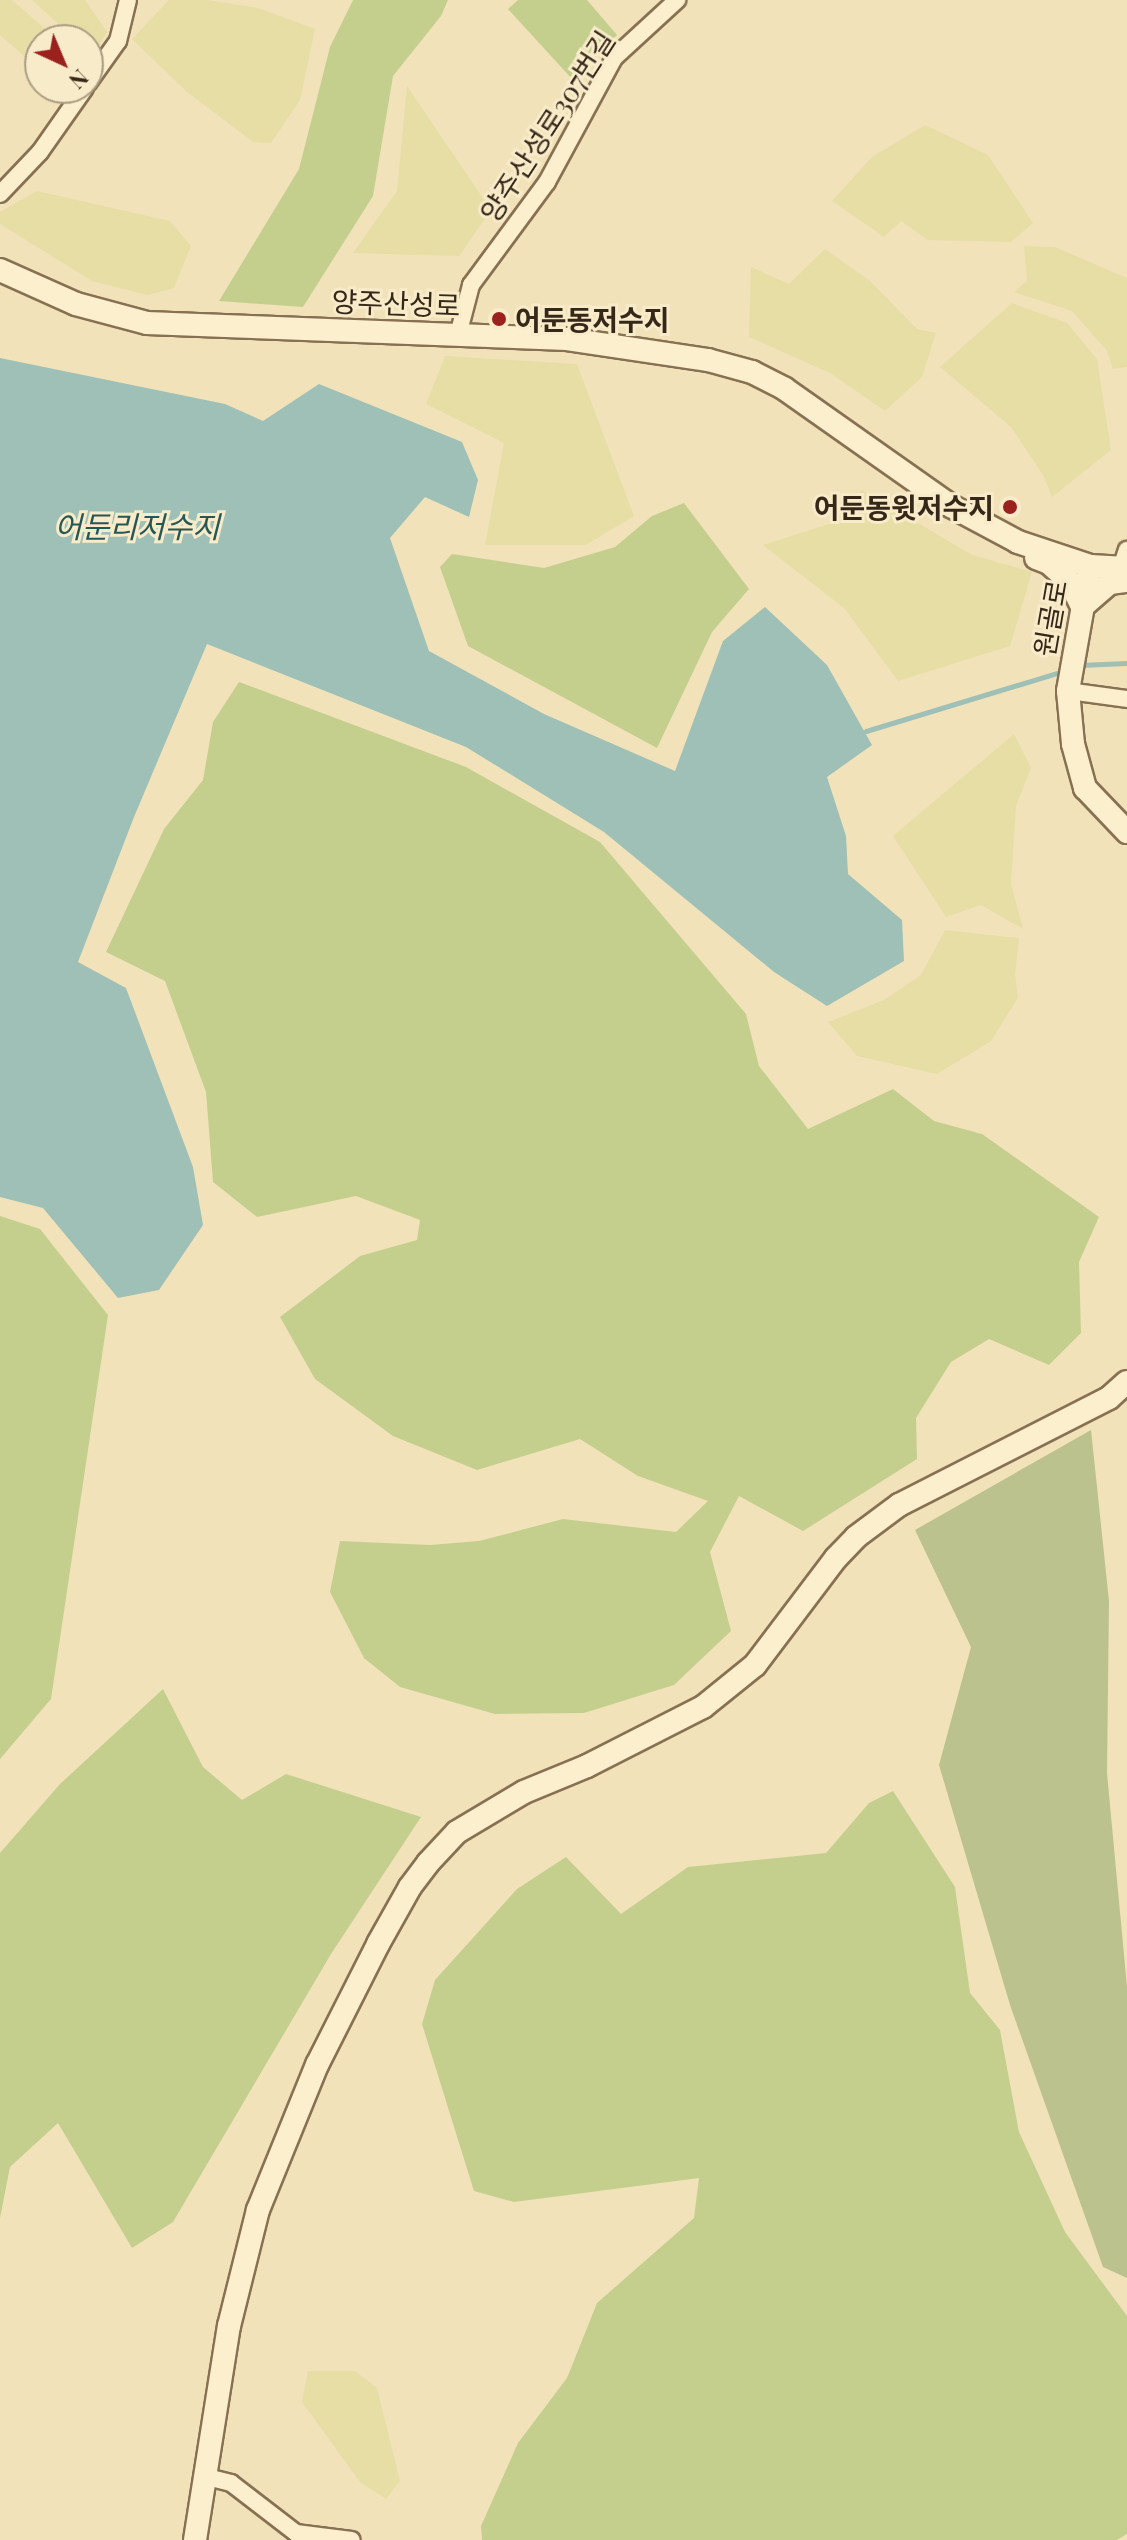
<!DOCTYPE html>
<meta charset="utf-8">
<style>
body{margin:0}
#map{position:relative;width:1127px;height:2540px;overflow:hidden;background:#f1e2b9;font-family:"Playfair Display","Noto Sans KR",serif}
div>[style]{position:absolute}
.farmland>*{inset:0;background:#e7dea6}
.green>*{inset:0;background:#c5cf8d}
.cemetery>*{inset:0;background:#bbc28e}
.water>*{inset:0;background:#9ec0b7}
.stream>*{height:5px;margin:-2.5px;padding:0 2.5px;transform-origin:2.5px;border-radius:2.5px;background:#9ec0b7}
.roads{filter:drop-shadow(2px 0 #887153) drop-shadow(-2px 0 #887153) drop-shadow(0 2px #887153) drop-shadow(0 -2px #887153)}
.street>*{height:16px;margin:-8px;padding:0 8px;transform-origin:8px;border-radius:8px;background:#fbefcd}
.secondary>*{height:22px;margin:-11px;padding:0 11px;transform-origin:11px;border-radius:11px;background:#fbefcd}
.dots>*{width:22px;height:22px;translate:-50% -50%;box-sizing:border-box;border:4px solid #f8ebc9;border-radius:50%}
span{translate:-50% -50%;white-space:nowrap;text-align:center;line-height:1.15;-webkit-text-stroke:6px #f8ebc9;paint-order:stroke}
.street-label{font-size:28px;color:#362819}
.poi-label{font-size:28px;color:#362819;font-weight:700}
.left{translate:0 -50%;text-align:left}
.right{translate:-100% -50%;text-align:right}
.water-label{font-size:30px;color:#275755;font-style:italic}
.north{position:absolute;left:24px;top:24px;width:80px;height:80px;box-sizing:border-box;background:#f8ebc9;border:2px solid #aa9d83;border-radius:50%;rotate:136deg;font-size:22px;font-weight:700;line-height:32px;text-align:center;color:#362819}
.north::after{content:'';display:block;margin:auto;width:28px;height:36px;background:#9b211f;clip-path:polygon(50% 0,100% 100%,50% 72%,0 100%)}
</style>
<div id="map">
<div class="farmland">
<i style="clip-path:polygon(0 0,12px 0,58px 40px,40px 40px,40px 70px,0 35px)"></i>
<i style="clip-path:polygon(32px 0,85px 0,107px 32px,93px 55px,88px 51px,88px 40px,76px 40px)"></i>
<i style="clip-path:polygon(169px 0,209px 0,258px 8px,315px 29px,300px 100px,271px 143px,253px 142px,187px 92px,132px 39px)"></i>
<i style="clip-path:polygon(407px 86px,491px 210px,459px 256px,353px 253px,397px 191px)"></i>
<i style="clip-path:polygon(925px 125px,988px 155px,1033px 223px,1011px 242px,928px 240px,901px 221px,884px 237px,832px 201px,872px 157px)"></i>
<i style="clip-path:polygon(37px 191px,170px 221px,191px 246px,174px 288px,147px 295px,92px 281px,0 224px,0 212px)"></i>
<i style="clip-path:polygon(1024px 246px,1055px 247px,1127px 278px,1127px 367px,1113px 369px,1107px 351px,1072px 311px,1014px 292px,1027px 281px)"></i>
<i style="clip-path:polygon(825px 249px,869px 280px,917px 329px,936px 333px,922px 377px,885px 411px,830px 373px,749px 337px,751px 267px,789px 284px)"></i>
<i style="clip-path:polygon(1012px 303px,1067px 323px,1097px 359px,1111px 450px,1052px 497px,1043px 475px,1011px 427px,940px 367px)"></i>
<i style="clip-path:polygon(445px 356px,577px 364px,634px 516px,586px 545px,485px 545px,504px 443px,426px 404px)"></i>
<i style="clip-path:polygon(862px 490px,972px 555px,1032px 572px,1010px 646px,898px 681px,845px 609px,763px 545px,832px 523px)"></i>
<i style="clip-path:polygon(1014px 734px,1031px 768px,1016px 806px,1011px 884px,1023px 929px,981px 905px,946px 917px,893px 836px)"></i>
<i style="clip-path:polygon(945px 930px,1019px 938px,1015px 974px,1018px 998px,991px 1041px,937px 1074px,857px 1056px,828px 1022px,884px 1000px,921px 975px)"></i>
<i style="clip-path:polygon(308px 2371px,355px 2371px,377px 2388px,400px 2481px,386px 2499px,360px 2482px,302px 2402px)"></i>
</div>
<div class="green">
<i style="clip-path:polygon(353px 0,448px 0,441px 16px,393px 76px,373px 196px,303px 307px,219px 301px,299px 169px,330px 47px)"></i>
<i style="clip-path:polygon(518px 0,587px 0,617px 35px,573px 80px,508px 9px)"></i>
<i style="clip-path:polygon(684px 503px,749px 589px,712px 632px,657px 748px,468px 646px,440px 567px,452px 554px,544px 568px,615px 547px,652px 516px)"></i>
<i style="clip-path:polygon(239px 682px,466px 767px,600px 842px,746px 1014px,759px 1066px,808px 1129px,893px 1089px,934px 1121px,982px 1134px,1099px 1217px,1079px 1262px,1081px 1333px,1049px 1365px,989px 1339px,951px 1362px,916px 1418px,917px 1459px,803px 1531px,739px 1496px,710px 1552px,731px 1631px,674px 1685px,584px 1713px,495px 1714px,400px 1687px,364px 1658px,330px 1592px,340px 1541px,430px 1545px,479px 1541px,563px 1519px,676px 1532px,708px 1501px,638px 1476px,580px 1439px,477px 1470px,393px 1436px,315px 1379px,280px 1317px,360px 1256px,417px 1240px,420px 1220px,356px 1196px,257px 1217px,213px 1182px,206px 1092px,165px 981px,106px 952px,164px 829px,203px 780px,213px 722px)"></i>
<i style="clip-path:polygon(0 1216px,40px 1229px,108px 1315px,51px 1699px,0 1759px)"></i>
<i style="clip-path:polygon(163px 1689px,203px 1767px,242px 1800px,286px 1774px,421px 1817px,331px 1954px,173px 2222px,132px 2248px,58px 2123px,10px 2167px,0 2218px,0 1853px,60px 1784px)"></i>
<i style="clip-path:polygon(893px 1791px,955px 1887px,970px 1993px,1000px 2030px,1019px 2132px,1065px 2232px,1127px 2316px,1127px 2534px,1117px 2540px,482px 2540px,481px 2526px,518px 2443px,567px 2378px,597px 2303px,694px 2218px,699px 2178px,514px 2202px,474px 2191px,422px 2024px,435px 1980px,517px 1889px,566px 1857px,621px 1914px,688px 1867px,826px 1853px,869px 1803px)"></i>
</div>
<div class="cemetery">
<i style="clip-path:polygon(1091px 1430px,1109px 1601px,1107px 1773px,1127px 1987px,1127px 2278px,1103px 2267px,1010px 2005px,939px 1765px,971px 1647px,915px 1530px)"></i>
</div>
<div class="water">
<i style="clip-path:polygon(0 358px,225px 404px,263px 421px,319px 384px,462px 442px,478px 480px,469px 517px,425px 497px,390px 538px,429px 651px,544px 714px,675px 771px,723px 641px,765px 607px,827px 665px,872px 745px,827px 777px,846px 836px,848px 874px,902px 920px,904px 961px,827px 1006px,774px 972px,604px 832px,466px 747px,207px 644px,134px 817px,78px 962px,126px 988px,193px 1167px,203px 1225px,159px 1290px,118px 1298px,43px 1208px,0 1197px)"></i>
</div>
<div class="stream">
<i style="left:1080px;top:665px;width:47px;rotate:-2.4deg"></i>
<i style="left:866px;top:731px;width:206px;rotate:-16.9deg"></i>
</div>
<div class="roads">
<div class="street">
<i style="left:88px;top:83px;width:52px;rotate:-54.5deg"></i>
<i style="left:118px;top:41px;width:42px;rotate:-76.3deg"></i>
<i style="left:0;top:194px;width:58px;rotate:-46.4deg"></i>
<i style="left:40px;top:152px;width:78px;rotate:-54.9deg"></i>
<i style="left:458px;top:335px;width:52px;rotate:-75.4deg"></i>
<i style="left:471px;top:285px;width:128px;rotate:-53.6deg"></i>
<i style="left:547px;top:182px;width:141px;rotate:-61.6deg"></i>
<i style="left:614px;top:58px;width:86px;rotate:-42.6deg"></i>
<i style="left:1121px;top:568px;width:19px;rotate:-72deg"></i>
<i style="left:1068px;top:691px;width:60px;rotate:7.7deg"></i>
<i style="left:203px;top:2476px;width:29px;rotate:14deg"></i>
<i style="left:231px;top:2483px;width:82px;rotate:37.6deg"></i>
<i style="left:296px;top:2533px;width:56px;rotate:7.1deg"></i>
</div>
<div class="secondary">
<i style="left:0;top:270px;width:83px;rotate:24.1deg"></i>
<i style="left:76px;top:304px;width:73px;rotate:15deg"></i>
<i style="left:147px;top:323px;width:420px;rotate:2.2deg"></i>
<i style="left:567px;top:339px;width:143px;rotate:8.5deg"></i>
<i style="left:708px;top:360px;width:46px;rotate:15.3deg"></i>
<i style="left:752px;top:372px;width:37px;rotate:27deg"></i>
<i style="left:785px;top:389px;width:203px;rotate:35.2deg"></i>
<i style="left:951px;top:506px;width:76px;rotate:28.2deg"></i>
<i style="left:1018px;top:542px;width:76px;rotate:18.4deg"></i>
<i style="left:1090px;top:566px;width:37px;rotate:3deg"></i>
<i style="left:1036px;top:558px;width:14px;rotate:21deg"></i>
<i style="left:1049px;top:563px;width:28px;rotate:42deg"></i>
<i style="left:1070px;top:582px;width:28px;rotate:64deg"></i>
<i style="left:1082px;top:607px;width:37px;rotate:-41deg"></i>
<i style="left:1110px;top:583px;width:17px;rotate:-7deg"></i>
<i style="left:1090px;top:566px;width:127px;rotate:100deg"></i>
<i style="left:1068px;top:691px;width:53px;rotate:84.6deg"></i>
<i style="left:1073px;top:744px;width:46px;rotate:74.7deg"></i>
<i style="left:1085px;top:788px;width:61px;rotate:46.3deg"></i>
<i style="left:195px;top:2540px;width:217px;rotate:-81deg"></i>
<i style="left:229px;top:2326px;width:120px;rotate:-76deg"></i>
<i style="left:258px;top:2210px;width:157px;rotate:-67.9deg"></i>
<i style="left:317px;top:2065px;width:136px;rotate:-63.2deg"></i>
<i style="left:378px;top:1944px;width:65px;rotate:-60.7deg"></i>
<i style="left:410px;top:1887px;width:30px;rotate:-53deg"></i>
<i style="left:428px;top:1863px;width:42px;rotate:-46.9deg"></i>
<i style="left:457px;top:1832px;width:78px;rotate:-30.8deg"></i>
<i style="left:524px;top:1792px;width:68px;rotate:-22.4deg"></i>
<i style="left:587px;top:1766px;width:130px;rotate:-27deg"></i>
<i style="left:703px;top:1707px;width:67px;rotate:-38.9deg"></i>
<i style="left:755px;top:1665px;width:134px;rotate:-52.9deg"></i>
<i style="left:836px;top:1558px;width:29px;rotate:-46deg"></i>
<i style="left:856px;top:1537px;width:54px;rotate:-36.7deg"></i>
<i style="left:899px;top:1505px;width:236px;rotate:-27deg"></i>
<i style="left:1109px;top:1398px;width:24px;rotate:-42deg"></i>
</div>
</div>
<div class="dots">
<i style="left:499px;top:319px;background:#9b211f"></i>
<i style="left:1010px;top:507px;background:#9b211f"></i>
</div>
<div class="street-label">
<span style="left:547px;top:126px;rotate:-57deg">양주산성로307번길</span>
<span style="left:396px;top:303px;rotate:2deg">양주산성로</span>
<span style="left:1050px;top:618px;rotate:-80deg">원골로</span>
</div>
<div class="poi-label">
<span class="left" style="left:515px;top:319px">어둔동저수지</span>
<span class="right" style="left:994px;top:507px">어둔동윗저수지</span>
</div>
<div class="water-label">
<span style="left:137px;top:526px">어둔리저수지</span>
</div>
<div class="north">N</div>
</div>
